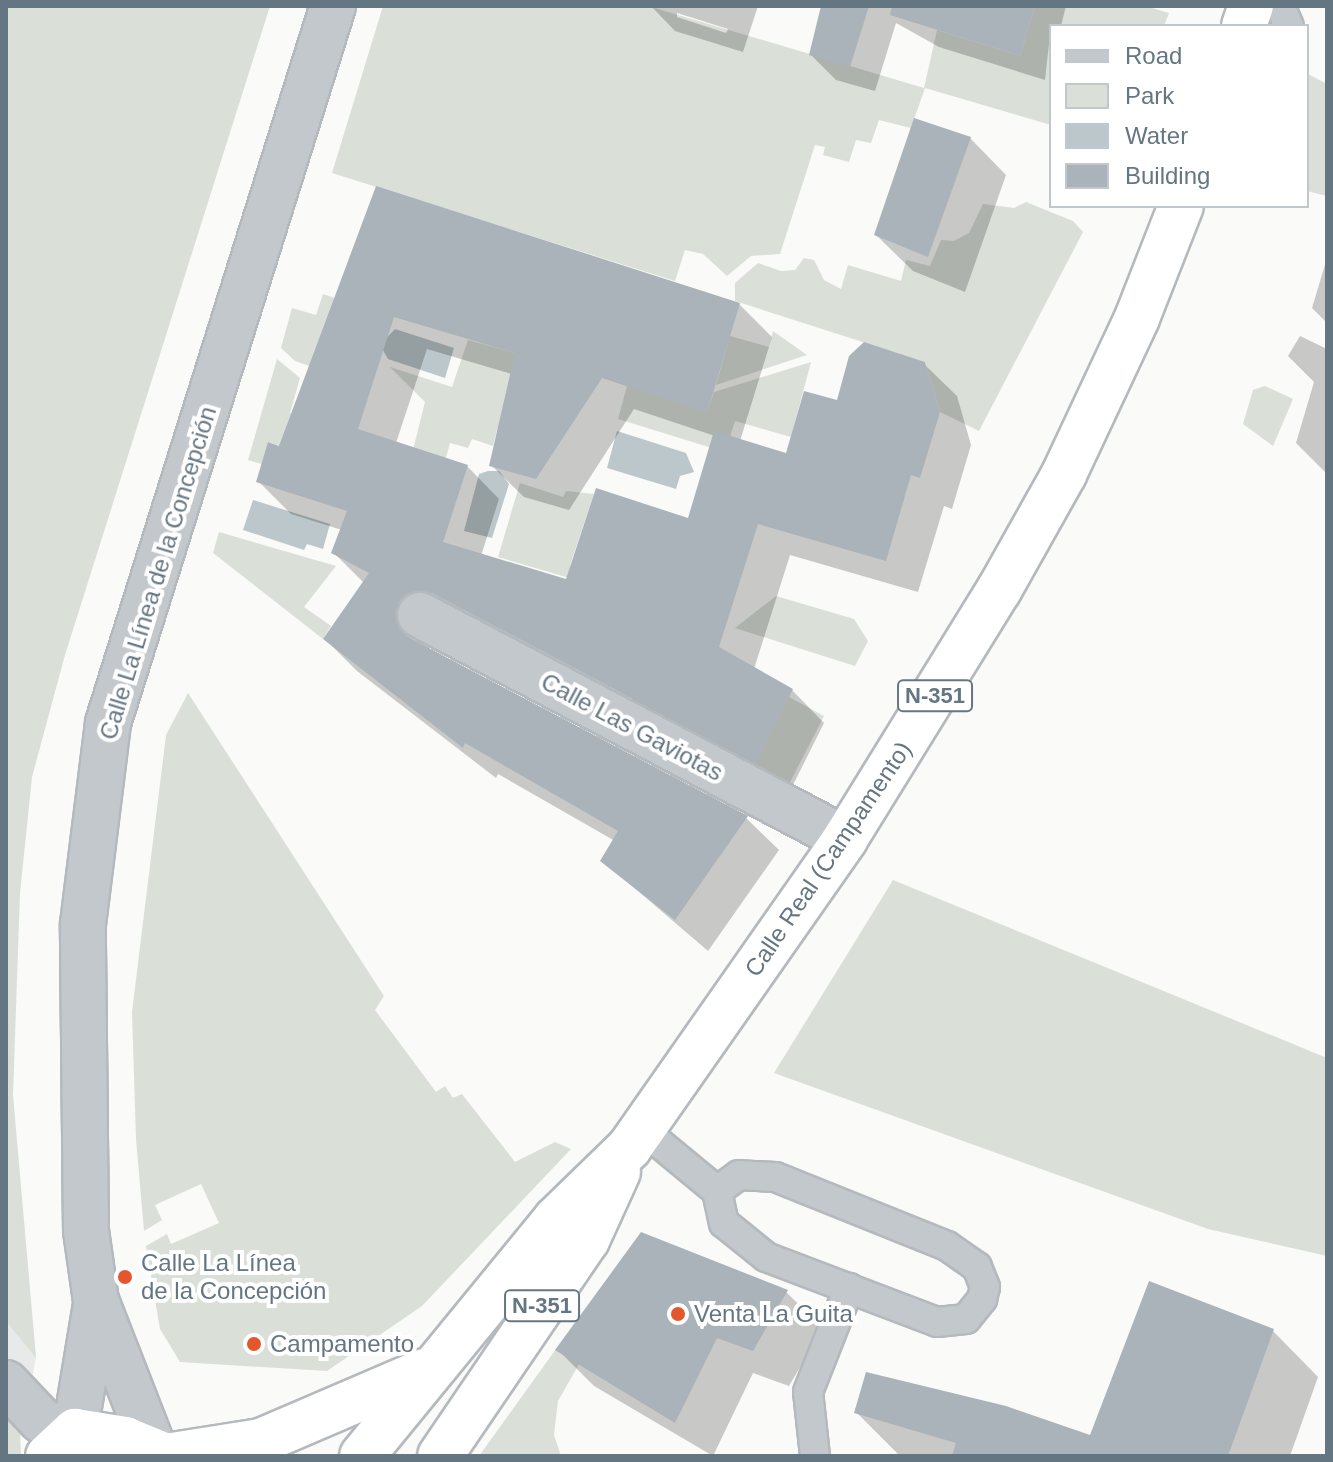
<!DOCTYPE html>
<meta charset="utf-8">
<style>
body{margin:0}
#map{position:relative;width:1333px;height:1462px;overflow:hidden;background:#fafaf8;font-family:Arial,sans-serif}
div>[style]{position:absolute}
.built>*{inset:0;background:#e8e9e9}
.green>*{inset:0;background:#dadfd7}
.water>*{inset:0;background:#bbc7cb}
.shadow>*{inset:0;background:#0003}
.building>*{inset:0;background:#aab3b9}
.roads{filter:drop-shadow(2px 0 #b4b9bd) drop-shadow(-2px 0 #b4b9bd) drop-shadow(0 2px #b4b9bd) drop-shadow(0 -2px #b4b9bd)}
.service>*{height:28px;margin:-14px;padding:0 14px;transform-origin:14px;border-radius:14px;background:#c3c8cc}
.minor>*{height:44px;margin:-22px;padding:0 22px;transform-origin:22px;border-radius:22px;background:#c3c8cc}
.tertiary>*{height:44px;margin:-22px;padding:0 22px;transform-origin:22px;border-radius:22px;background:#c3c8cc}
.trunk>*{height:44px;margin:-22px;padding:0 22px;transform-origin:22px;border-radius:22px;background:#fff}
.dots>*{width:22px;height:22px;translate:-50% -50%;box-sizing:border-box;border:4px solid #fff;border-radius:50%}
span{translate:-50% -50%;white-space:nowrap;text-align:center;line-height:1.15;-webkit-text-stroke:8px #fff;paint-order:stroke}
.shield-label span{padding:2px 6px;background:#fff;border:2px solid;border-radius:6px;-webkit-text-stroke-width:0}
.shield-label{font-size:22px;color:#657683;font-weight:700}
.street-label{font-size:24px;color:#657683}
.poi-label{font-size:24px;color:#657683}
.left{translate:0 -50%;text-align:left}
.frame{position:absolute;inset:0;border:8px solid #657683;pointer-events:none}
.legend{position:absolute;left:1049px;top:24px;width:260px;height:184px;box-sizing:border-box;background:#fff;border:2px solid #c1c8cd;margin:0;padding:10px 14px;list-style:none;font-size:24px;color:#657683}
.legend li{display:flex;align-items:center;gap:16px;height:40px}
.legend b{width:40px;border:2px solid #c1c8cd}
</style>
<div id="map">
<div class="built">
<i style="clip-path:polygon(6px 1164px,19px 1170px,36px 1358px,31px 1383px,6px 1403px)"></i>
</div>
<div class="green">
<i style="clip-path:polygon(6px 6px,270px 6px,65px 655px,32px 777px,20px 893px,13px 1095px,36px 1358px,6px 1321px)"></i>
<i style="clip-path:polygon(383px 6px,648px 6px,924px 88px,937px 30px,1020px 56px,1035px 6px,1145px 6px,1169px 13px,1164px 26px,1051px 26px,1051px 125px,925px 88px,911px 128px,879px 120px,871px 143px,856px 140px,849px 162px,823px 155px,825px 147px,815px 145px,780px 254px,751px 256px,727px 276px,703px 254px,685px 250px,675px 281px,332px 173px)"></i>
<i style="clip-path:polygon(1308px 74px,1327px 84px,1327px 196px,1307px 191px)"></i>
<i style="clip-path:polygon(1026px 202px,1073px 221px,1083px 232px,979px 431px,940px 412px,925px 362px,735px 301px,735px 283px,758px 263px,781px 271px,795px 270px,804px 258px,814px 260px,824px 280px,841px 289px,848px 265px,901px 281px,906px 260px,930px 266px,941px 240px,954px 241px,969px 233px,983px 204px,1014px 208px)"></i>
<i style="clip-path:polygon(323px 294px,386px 315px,327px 372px,295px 361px,281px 348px,292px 308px,316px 315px)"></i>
<i style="clip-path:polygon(773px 331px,807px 355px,716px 385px,730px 336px,769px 347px)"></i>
<i style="clip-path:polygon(468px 340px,541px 360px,497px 430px,493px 446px,472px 439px,468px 448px,450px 443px,444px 465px,412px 454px,425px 402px,390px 367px,452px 387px)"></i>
<i style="clip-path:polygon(277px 359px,300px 378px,290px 413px,298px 416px,288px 449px,269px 442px,262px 464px,248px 460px)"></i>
<i style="clip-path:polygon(811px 362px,791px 437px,735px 421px,725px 452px,618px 419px,627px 386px,707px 412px,714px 392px)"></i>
<i style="clip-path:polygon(1265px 386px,1293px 399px,1273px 446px,1243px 424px,1253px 390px)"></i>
<i style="clip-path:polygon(520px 483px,563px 497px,566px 491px,594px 494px,570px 565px,586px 583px,498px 557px)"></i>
<i style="clip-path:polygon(219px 532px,336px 566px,304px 607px,331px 626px,323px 639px,213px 553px)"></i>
<i style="clip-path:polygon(776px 596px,854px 619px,868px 641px,855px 666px,735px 628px)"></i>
<i style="clip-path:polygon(650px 664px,789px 697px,824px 716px,789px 784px,631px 701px)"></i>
<i style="clip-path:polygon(188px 693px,384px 996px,375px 1010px,436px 1092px,445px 1086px,453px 1098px,462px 1094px,515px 1162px,555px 1142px,571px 1149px,422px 1306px,327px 1371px,180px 1362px,160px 1329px,146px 1246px,167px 1234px,171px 1244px,219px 1223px,201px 1184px,155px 1205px,162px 1220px,144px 1231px,136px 1139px,132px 1012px,166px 735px)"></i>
<i style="clip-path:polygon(893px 880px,1327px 1058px,1327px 1256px,1208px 1229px,774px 1073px)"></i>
<i style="clip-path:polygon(556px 1349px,579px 1364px,558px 1401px,554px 1435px,561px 1456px,479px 1456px)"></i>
<i style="clip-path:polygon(6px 1409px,20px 1427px,21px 1456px,6px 1456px)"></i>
</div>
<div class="water">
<i style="clip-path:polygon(395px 329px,454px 348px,445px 378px,388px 359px,380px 345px)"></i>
<i style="clip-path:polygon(617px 431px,686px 453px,694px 472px,680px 476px,676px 489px,607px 468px)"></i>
<i style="clip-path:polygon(488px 471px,499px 471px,509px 484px,492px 538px,464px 531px,479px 474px)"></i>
<i style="clip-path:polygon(253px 500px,330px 524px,323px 549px,307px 544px,304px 550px,243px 530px)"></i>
</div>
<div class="shadow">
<i style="clip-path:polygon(evenodd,651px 6px,758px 6px,743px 52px,675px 31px,651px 6px,677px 13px,728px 29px,726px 33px,677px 17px,677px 13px)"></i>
<i style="clip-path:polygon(824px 6px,1066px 6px,1061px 26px,1051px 26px,1045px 80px,939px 47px,896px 23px,875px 91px,836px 80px,811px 55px)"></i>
<i style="clip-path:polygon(970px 138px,1006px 175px,965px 292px,913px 271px,876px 235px)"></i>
<i style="clip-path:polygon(evenodd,377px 188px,739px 304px,772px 337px,740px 441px,788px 455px,838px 403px,924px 364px,957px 396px,971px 445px,952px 509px,944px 506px,918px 592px,790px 555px,754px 669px,792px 690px,824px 723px,788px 795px,429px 637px,430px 651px,746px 818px,779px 850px,708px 951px,603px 861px,615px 841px,498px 774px,496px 778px,357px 671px,325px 639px,364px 583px,334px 553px,342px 530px,291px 514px,258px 481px,281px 448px,377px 188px,427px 349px,512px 374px,491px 465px,524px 497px,569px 510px,634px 409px,715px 436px,689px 521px,567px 582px,481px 556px,499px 499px,467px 466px,396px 443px,427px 349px)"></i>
<i style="clip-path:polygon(1327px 258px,1327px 323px,1312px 308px)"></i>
<i style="clip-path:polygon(1300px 336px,1327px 349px,1327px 474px,1296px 443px,1314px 382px,1288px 356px)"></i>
<i style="clip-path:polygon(786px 1292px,823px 1328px,789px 1386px,753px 1373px,713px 1456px,594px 1386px,558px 1350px)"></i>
<i style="clip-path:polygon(1273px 1331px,1318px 1377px,1290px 1456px,900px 1456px,856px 1412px,1091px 1437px)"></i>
</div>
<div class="building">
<i style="clip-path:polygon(821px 6px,869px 6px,850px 67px,809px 55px)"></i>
<i style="clip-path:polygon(892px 6px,1035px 6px,1020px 56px,890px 15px)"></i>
<i style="clip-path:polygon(914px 118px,971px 137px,928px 257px,874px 235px)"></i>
<i style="clip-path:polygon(376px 186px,740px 303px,707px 413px,602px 378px,536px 479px,489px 466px,515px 353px,394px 317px,358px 429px,468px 465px,443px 542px,566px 579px,596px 488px,688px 518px,714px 431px,786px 453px,804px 391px,837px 400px,849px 356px,864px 342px,925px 362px,940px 412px,920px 478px,911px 475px,886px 561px,758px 524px,719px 647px,793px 689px,756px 764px,432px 593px,407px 594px,398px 604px,399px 628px,408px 637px,748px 816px,675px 920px,600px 861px,618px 831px,465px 743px,463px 748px,323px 639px,369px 573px,331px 553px,347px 511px,256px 482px,268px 442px,279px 446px)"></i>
<i style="clip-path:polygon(641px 1232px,788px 1290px,753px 1351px,717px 1338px,675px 1423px,555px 1350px)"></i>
<i style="clip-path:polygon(1149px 1281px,1274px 1329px,1228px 1456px,952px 1456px,956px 1443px,854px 1413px,866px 1372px,1006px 1406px,1090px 1435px)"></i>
</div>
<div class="roads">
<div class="service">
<i style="left:1280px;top:6px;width:22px;rotate:66deg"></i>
<i style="left:642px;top:1129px;width:97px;rotate:39.6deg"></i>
<i style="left:717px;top:1191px;width:33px;rotate:78deg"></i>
<i style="left:724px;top:1223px;width:54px;rotate:39deg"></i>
<i style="left:766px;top:1257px;width:183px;rotate:20.8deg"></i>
<i style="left:937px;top:1322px;width:29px;rotate:-6deg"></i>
<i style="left:966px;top:1319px;width:26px;rotate:-51deg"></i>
<i style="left:982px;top:1299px;width:12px;rotate:-76deg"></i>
<i style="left:985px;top:1287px;width:22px;rotate:-112deg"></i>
<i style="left:977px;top:1267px;width:37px;rotate:-145deg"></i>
<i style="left:947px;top:1246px;width:185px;rotate:-158.1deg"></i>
<i style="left:775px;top:1177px;width:36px;rotate:-177deg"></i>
<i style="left:739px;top:1175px;width:27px;rotate:144deg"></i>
<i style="left:815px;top:1456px;width:64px;rotate:-96.2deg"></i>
<i style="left:808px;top:1392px;width:112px;rotate:-68.5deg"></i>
</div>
<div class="minor">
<i style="left:420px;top:615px;width:480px;rotate:27.8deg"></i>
<i style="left:6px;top:1383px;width:51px;rotate:46.6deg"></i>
<i style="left:41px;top:1420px;width:29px;rotate:31deg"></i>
</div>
<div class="tertiary">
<i style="left:75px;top:1431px;width:129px;rotate:-80.6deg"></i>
<i style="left:155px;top:1452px;width:162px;rotate:-111.3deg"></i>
<i style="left:96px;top:1301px;width:71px;rotate:-98.1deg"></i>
<i style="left:86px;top:1231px;width:307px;rotate:-90.6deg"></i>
<i style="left:83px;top:924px;width:203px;rotate:-82.9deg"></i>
<i style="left:108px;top:723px;width:751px;rotate:-72.58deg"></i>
</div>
<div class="trunk">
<i style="left:1244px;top:26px;width:21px;rotate:-71deg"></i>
<i style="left:48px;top:1456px;width:37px;rotate:-43deg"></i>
<i style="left:75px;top:1431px;width:51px;rotate:9.1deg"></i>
<i style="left:125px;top:1439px;width:44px;rotate:22.5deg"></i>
<i style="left:166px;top:1456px;width:96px;rotate:-9deg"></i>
<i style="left:261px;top:1441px;width:177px;rotate:-23.2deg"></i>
<i style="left:362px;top:1456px;width:306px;rotate:-50.7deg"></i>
<i style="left:556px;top:1219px;width:102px;rotate:-44.2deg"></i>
<i style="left:629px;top:1148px;width:377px;rotate:-55deg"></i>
<i style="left:845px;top:839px;width:293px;rotate:-58.3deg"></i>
<i style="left:999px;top:590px;width:133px;rotate:-60.7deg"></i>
<i style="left:1064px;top:474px;width:172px;rotate:-64.9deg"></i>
<i style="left:1137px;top:318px;width:120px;rotate:-68.6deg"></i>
<i style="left:440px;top:1456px;width:261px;rotate:-55.8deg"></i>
<i style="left:587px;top:1240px;width:75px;rotate:-65.5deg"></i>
</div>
</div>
<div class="dots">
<i style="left:125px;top:1277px;background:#e4572e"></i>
<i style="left:678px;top:1314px;background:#e4572e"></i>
<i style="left:254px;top:1344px;background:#e4572e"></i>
</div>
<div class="shield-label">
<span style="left:935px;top:696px">N-351</span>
<span style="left:542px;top:1306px">N-351</span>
</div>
<div class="street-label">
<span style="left:158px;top:573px;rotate:-73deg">Calle La Línea de la Concepción</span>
<span style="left:632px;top:727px;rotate:28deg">Calle Las Gaviotas</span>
<span style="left:828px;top:859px;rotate:-56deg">Calle Real (Campamento)</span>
</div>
<div class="poi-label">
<span class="left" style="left:141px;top:1277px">Calle La Línea<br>de la Concepción</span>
<span class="left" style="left:694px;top:1314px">Venta La Guita</span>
<span class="left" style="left:270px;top:1344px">Campamento</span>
</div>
<div class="frame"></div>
<ul class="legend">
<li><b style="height:10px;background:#c3c8cc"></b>Road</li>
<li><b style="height:22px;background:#dadfd7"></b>Park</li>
<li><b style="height:22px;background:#bbc7cb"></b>Water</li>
<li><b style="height:22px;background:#aab3b9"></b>Building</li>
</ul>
</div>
